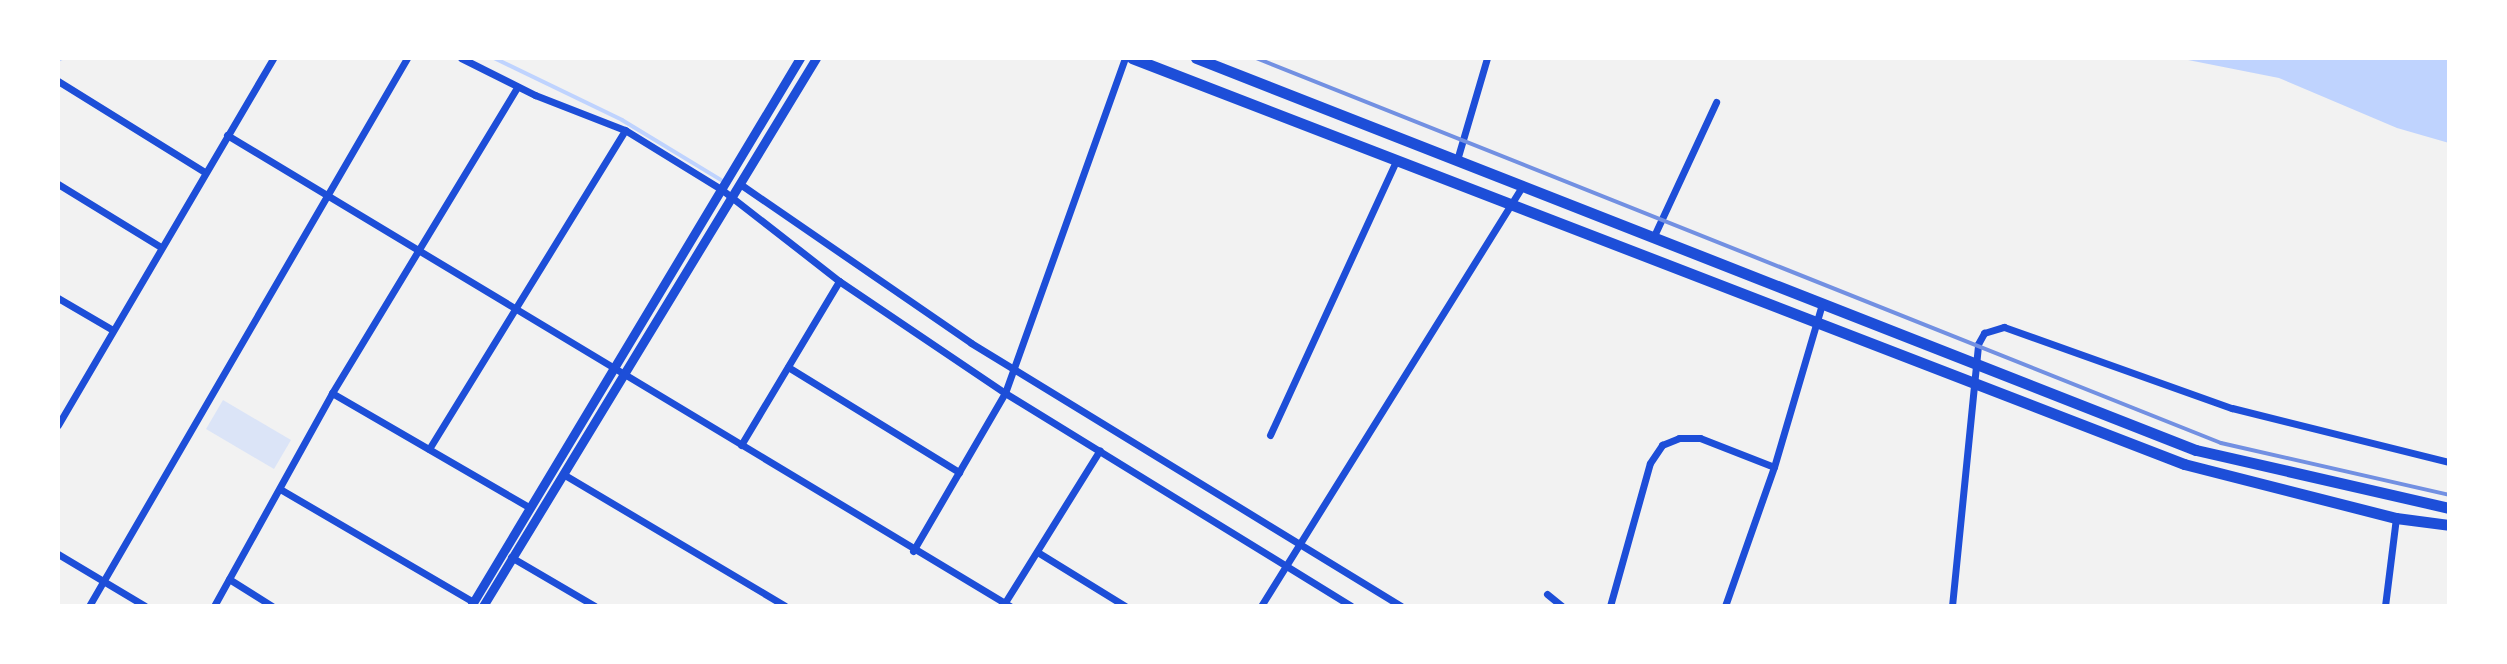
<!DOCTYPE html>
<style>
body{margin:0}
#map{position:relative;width:2507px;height:664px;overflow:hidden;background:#f2f2f2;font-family:"Asap Condensed",sans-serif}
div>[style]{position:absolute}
.green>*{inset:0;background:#dbe4f7}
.water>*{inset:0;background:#bfd3fe}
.stream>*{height:4px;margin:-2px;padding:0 2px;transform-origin:2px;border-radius:2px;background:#bfd3fe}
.minor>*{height:7px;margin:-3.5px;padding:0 3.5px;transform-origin:3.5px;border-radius:3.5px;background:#1d4ed8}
.tertiary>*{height:9px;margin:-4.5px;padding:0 4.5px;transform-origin:4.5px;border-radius:4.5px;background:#1d4ed8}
.trunk>*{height:11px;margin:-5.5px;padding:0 5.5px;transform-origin:5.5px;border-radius:5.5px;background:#1d4ed8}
.rail>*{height:4px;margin:-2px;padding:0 2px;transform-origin:2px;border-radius:2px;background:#7290e2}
span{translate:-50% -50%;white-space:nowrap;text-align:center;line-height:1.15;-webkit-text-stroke:6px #fff;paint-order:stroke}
.frame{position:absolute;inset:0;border:60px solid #fff;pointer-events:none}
</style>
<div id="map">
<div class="green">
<i style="clip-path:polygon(223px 400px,291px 440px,274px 469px,206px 429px)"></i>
</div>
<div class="water">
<i style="clip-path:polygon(2178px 58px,2449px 58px,2449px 143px,2397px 128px,2279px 78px)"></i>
</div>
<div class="stream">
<i style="left:494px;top:58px;width:142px;rotate:25.8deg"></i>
<i style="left:622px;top:120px;width:116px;rotate:31.2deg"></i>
<i style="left:58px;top:60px;width:4px;rotate:-27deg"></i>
</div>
<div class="minor">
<i style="left:461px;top:58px;width:83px;rotate:26.6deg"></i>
<i style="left:535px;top:95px;width:97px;rotate:21.3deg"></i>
<i style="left:625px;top:130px;width:113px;rotate:31.6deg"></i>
<i style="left:721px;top:189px;width:150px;rotate:37.9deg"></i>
<i style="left:839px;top:281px;width:200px;rotate:34deg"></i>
<i style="left:1005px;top:393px;width:406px;rotate:31.6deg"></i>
<i style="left:58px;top:81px;width:173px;rotate:31.8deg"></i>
<i style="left:227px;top:135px;width:914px;rotate:31.03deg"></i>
<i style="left:1457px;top:160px;width:106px;rotate:-73.6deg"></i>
<i style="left:58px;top:184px;width:121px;rotate:31.5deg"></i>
<i style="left:740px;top:184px;width:280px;rotate:34.5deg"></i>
<i style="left:971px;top:343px;width:504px;rotate:31.45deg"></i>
<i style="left:1653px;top:238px;width:150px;rotate:-65.1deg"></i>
<i style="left:58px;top:298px;width:61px;rotate:30.3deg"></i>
<i style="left:788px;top:367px;width:201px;rotate:31.6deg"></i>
<i style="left:332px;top:393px;width:228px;rotate:30.1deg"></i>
<i style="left:58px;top:425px;width:425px;rotate:-59.6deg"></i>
<i style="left:1270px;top:435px;width:302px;rotate:-65.3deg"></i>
<i style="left:741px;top:445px;width:191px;rotate:-59.1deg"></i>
<i style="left:429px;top:449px;width:374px;rotate:-58.4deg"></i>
<i style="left:563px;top:474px;width:258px;rotate:30.7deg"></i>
<i style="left:280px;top:489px;width:224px;rotate:30.3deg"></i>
<i style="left:913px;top:551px;width:183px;rotate:-59.8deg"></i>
<i style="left:1005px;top:393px;width:356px;rotate:-70.3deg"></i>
<i style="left:1039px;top:553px;width:101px;rotate:31.6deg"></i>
<i style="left:58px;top:554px;width:101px;rotate:30.9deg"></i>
<i style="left:511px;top:557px;width:97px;rotate:30.3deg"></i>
<i style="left:229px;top:579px;width:51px;rotate:32.1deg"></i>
<i style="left:1547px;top:594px;width:19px;rotate:39deg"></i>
<i style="left:1004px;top:604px;width:181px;rotate:-58.1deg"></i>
<i style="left:89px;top:606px;width:634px;rotate:-59.87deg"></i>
<i style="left:214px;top:606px;width:244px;rotate:-61deg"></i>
<i style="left:332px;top:393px;width:358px;rotate:-58.8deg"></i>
<i style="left:1261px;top:606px;width:494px;rotate:-58.1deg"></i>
<i style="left:1610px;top:606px;width:148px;rotate:-74.4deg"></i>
<i style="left:1650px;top:463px;width:22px;rotate:-56deg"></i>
<i style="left:1662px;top:445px;width:18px;rotate:-22deg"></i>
<i style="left:1679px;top:438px;width:21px"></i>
<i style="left:1700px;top:438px;width:79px;rotate:21.4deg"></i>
<i style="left:1725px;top:606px;width:147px;rotate:-70.6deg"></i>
<i style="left:1774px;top:467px;width:170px;rotate:-73.6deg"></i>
<i style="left:1952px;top:606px;width:263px;rotate:-84.3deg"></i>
<i style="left:1978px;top:344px;width:13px;rotate:-61deg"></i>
<i style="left:1984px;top:333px;width:21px;rotate:-17deg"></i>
<i style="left:2004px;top:327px;width:242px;rotate:19.6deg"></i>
<i style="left:2232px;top:408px;width:224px;rotate:14deg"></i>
<i style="left:2385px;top:606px;width:89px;rotate:-82.9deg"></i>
</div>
<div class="tertiary">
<i style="left:471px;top:606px;width:639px;rotate:-59.02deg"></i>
<i style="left:483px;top:606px;width:641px;rotate:-58.71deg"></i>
</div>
<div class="trunk">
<i style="left:1132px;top:58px;width:1128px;rotate:21.1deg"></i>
<i style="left:2184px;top:464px;width:219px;rotate:14.3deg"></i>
<i style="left:2396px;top:518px;width:53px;rotate:7.5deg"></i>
<i style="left:1196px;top:58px;width:1074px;rotate:21.41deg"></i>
<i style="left:2196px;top:450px;width:260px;rotate:12.9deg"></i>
</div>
<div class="rail">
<i style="left:1256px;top:58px;width:1039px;rotate:21.75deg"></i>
<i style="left:2221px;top:443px;width:234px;rotate:12.8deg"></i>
</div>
<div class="frame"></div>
</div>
